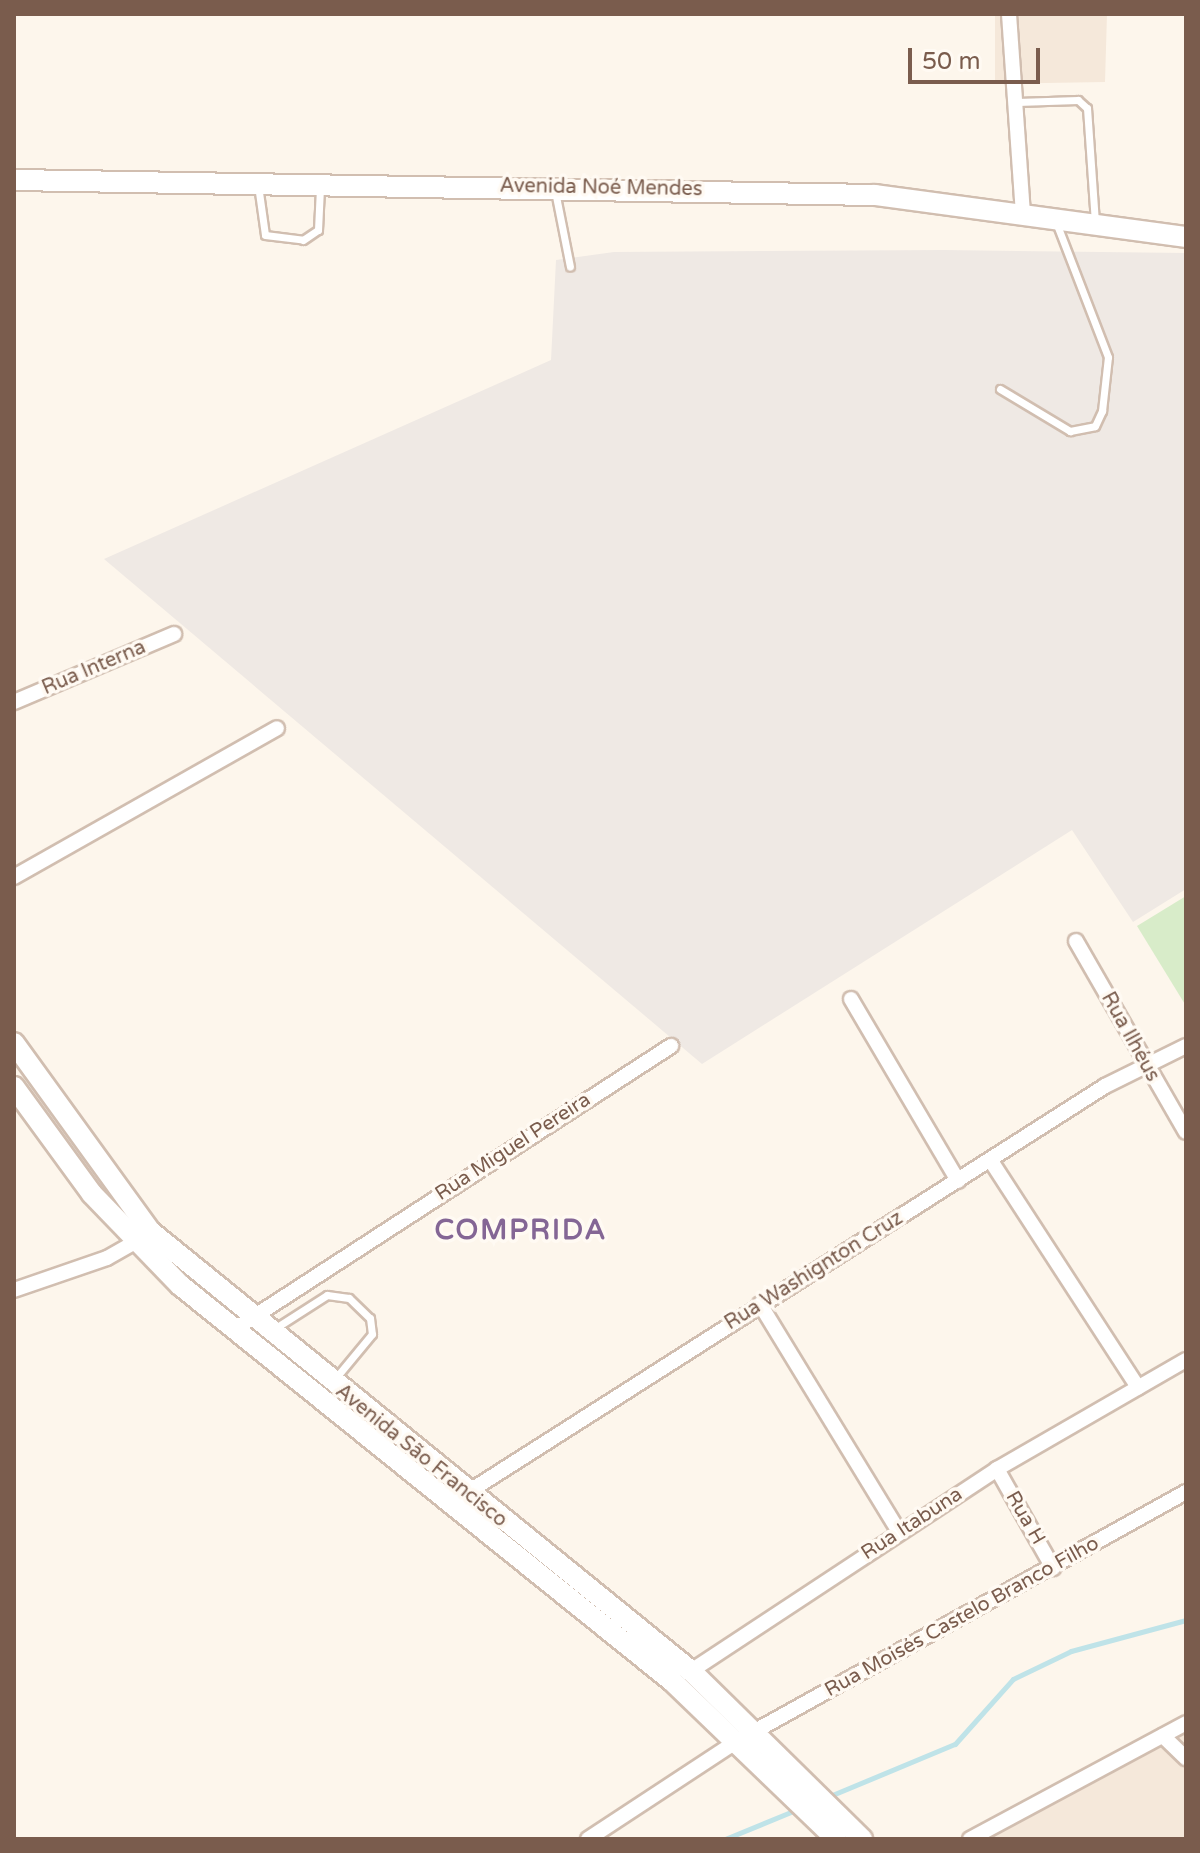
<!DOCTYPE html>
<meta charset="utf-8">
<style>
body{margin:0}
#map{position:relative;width:1200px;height:1853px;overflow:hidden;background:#fdf6ec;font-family:"Varela Round",sans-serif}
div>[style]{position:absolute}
.residential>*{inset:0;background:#f5e8da}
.industrial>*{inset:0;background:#efe9e4}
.green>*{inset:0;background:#d8ecc9}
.stream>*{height:5px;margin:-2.5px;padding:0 2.5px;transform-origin:2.5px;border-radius:2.5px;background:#bfe3e8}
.roads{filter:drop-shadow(2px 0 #d1beb0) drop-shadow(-2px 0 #d1beb0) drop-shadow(0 2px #d1beb0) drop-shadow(0 -2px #d1beb0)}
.lane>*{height:7px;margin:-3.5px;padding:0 3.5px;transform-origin:3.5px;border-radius:3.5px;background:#fff}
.street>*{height:14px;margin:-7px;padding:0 7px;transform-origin:7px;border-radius:7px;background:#fff}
.secondary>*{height:20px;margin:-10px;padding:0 10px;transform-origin:10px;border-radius:10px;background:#fff}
span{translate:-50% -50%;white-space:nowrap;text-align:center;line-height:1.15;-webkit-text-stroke:7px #fffaf3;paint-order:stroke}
.street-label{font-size:20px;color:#7a5c4d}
.district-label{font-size:28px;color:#846695;font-weight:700;letter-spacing:2px}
.frame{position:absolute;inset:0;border:16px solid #7a5c4d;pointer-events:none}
.scale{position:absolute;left:908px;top:48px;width:132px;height:36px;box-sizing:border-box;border:4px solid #7a5c4d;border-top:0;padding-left:10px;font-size:24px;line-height:28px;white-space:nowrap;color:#7a5c4d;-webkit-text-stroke:6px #fffaf3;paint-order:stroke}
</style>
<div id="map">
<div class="residential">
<i style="clip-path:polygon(995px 14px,1107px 14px,1105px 82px,995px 84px)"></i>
<i style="clip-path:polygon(1186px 1723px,1186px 1839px,970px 1839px)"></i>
</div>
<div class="industrial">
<i style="clip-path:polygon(944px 250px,1186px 253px,1186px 889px,1133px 922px,1072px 830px,702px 1064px,104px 559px,551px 360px,556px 260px,614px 252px)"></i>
</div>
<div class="green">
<i style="clip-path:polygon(1186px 896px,1186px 1006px,1137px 926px)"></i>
</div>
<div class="stream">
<i style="left:825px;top:1798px;width:141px;rotate:-22.6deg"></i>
<i style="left:955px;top:1744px;width:87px;rotate:-48.3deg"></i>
<i style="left:1013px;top:1679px;width:64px;rotate:-25.8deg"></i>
<i style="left:1071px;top:1651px;width:119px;rotate:-15.1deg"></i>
<i style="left:725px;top:1839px;width:79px;rotate:-22.3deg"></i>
</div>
<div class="roads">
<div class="lane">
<i style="left:1017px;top:102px;width:61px;rotate:-1.9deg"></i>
<i style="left:1078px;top:100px;width:12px;rotate:42deg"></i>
<i style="left:1087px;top:108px;width:113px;rotate:86deg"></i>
<i style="left:258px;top:185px;width:50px;rotate:82deg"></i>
<i style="left:265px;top:235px;width:38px;rotate:7deg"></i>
<i style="left:303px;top:240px;width:18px;rotate:-34deg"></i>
<i style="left:318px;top:230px;width:42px;rotate:-87.3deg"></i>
<i style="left:555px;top:191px;width:77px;rotate:78.8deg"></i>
<i style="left:1000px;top:389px;width:82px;rotate:31deg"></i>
<i style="left:1070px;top:431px;width:25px;rotate:-11deg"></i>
<i style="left:1095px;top:426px;width:17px;rotate:-65deg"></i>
<i style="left:1102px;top:411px;width:54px;rotate:-83.7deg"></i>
<i style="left:1108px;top:357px;width:145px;rotate:-111.1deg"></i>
<i style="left:274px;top:1329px;width:63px;rotate:-32.7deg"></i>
<i style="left:327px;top:1295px;width:22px;rotate:8deg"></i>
<i style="left:349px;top:1298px;width:29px;rotate:44deg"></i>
<i style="left:370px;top:1318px;width:16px;rotate:83deg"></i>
<i style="left:372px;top:1334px;width:60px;rotate:129.6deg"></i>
</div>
<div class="street">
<i style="left:1009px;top:14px;width:198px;rotate:86deg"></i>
<i style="left:14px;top:702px;width:174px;rotate:-23deg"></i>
<i style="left:14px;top:877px;width:302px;rotate:-29.5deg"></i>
<i style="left:1076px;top:941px;width:220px;rotate:60.1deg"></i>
<i style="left:851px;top:999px;width:211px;rotate:59.5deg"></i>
<i style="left:991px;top:1161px;width:270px;rotate:57deg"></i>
<i style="left:14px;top:1290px;width:98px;rotate:-19deg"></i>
<i style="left:107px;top:1258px;width:43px;rotate:-29.6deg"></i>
<i style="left:760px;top:1304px;width:267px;rotate:58.6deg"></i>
<i style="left:235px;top:1329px;width:520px;rotate:-32.99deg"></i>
<i style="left:997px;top:1469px;width:114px;rotate:60.5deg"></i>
<i style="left:462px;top:1496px;width:763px;rotate:-32.52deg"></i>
<i style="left:1105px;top:1086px;width:90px;rotate:-26.3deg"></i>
<i style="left:691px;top:1671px;width:367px;rotate:-33.4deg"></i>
<i style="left:997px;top:1469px;width:218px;rotate:-30deg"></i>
<i style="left:1163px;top:1736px;width:32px;rotate:44deg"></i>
<i style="left:588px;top:1839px;width:178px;rotate:-33.3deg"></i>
<i style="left:737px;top:1741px;width:513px;rotate:-29.01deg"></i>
<i style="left:970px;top:1839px;width:245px;rotate:-28.2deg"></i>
</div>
<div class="secondary">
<i style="left:14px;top:180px;width:861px;rotate:1deg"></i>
<i style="left:875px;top:195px;width:314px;rotate:7.7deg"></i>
<i style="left:14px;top:1043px;width:233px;rotate:54.1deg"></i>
<i style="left:151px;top:1232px;width:696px;rotate:39.11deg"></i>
<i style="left:691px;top:1671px;width:240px;rotate:44.5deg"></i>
<i style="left:14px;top:1087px;width:132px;rotate:53.9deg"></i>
<i style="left:92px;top:1194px;width:127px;rotate:46deg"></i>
<i style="left:180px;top:1285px;width:632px;rotate:38.83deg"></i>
<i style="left:672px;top:1681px;width:228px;rotate:43.9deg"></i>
</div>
</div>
<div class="street-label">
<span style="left:601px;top:188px;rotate:1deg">Avenida Noé Mendes</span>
<span style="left:94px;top:668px;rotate:-23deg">Rua Interna</span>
<span style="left:1130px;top:1037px;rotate:61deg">Rua Ilhéus</span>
<span style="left:513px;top:1147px;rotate:-33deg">Rua Miguel Pereira</span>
<span style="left:814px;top:1271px;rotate:-32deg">Rua Washignton Cruz</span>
<span style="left:421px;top:1456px;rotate:39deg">Avenida São Francisco</span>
<span style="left:1025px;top:1518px;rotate:60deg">Rua H</span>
<span style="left:912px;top:1524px;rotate:-33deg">Rua Itabuna</span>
<span style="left:962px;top:1617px;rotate:-29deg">Rua Moisés Castelo Branco Filho</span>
</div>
<div class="district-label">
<span style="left:521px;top:1230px">COMPRIDA</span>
</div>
<div class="frame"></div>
<div class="scale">50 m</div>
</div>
